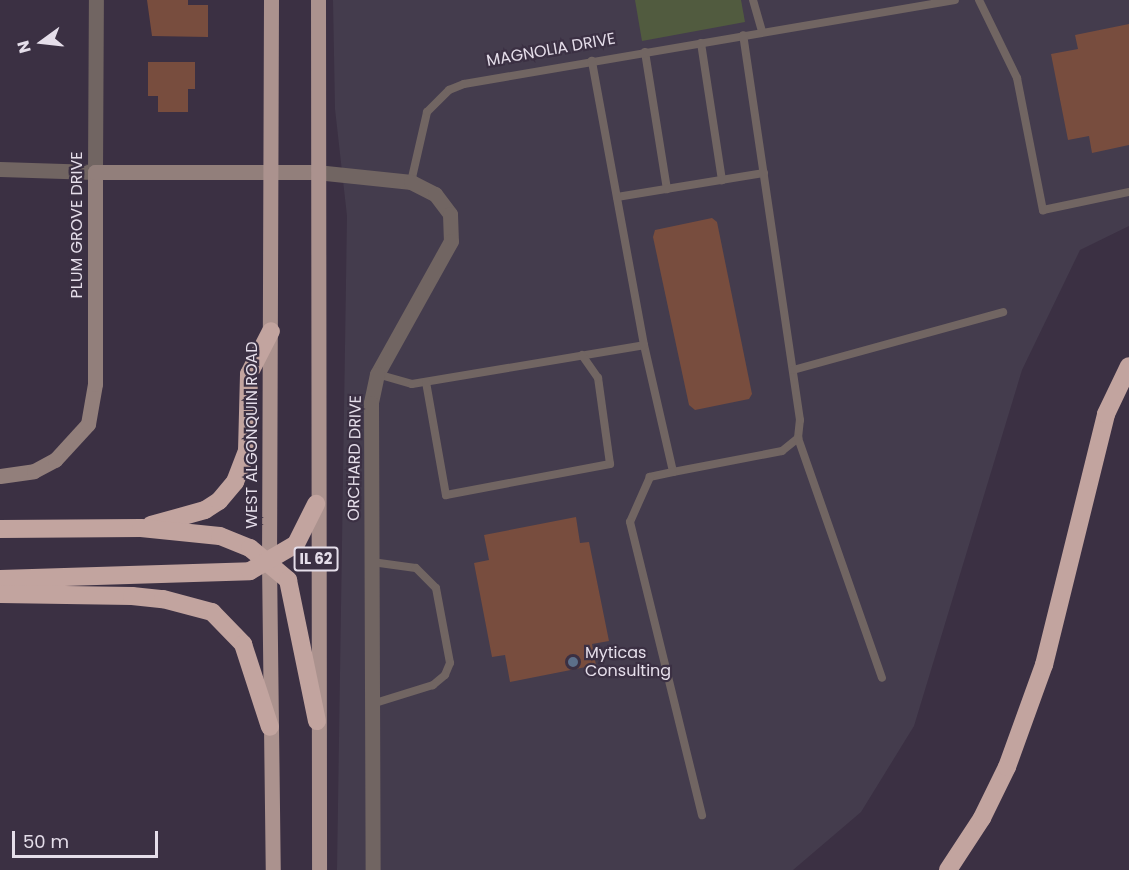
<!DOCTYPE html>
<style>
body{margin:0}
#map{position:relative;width:1129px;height:870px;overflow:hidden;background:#3b3043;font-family:Poppins,sans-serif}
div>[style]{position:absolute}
.commercial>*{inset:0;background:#443c4d}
.green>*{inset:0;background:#515b3f}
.building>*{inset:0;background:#784d3e}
.lane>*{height:8px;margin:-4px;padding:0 4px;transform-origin:4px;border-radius:4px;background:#716562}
.street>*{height:15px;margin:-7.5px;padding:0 7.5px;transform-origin:7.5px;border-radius:7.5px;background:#716562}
.secondary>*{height:15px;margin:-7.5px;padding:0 7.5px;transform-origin:7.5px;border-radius:7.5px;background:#927f7b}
.primary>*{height:15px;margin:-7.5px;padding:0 7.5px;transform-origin:7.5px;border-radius:7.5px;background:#ab928e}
.highway>*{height:18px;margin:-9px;padding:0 9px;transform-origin:9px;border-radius:9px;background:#c2a49f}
.dots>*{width:16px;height:16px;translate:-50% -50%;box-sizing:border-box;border:3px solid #3b3043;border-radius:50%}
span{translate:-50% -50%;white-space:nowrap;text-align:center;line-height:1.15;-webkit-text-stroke:4.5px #3b3043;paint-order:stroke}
.shield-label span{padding:2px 4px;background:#3b3043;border:2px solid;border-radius:4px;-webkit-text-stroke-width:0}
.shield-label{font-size:15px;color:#e5deea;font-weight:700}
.street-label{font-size:16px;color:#e5deea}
.poi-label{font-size:16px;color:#e5deea}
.left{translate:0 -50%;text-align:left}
.north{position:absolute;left:12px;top:12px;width:60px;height:60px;-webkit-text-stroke:4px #3b3043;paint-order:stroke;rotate:255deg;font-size:16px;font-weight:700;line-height:24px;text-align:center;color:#e5deea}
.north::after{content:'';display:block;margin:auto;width:21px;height:27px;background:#e5deea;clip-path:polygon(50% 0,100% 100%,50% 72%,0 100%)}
.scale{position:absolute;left:12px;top:831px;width:146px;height:27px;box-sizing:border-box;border:3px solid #e5deea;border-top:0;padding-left:8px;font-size:18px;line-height:21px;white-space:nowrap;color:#e5deea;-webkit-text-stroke:4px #3b3043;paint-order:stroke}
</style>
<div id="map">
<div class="commercial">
<i style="clip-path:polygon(333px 0,1129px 0,1129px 226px,1080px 250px,1022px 370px,914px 726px,861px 812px,793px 870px,337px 870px,347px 216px,335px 109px)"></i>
</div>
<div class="green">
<i style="clip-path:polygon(635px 0,741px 0,745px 22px,642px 41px)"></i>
</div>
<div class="building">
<i style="clip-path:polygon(147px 0,188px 0,188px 5px,208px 5px,208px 37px,152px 36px)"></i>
<i style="clip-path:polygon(1129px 24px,1129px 145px,1092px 153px,1089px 136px,1068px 140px,1051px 54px,1078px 49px,1075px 35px)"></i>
<i style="clip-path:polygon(148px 62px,195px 62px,195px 89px,188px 89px,188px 112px,158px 112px,158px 96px,148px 96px)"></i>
<i style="clip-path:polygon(712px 218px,717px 222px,752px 394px,749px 399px,695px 410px,689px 405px,653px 237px,655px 230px)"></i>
<i style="clip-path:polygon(576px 517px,580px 543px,589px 542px,609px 641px,592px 644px,596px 665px,510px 682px,505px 655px,492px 657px,474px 563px,489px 560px,484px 535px)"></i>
</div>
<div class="lane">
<i style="left:753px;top:0;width:33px;rotate:74deg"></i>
<i style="left:979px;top:0;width:87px;rotate:64deg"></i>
<i style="left:1017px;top:78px;width:135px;rotate:78.9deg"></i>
<i style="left:1043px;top:210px;width:88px;rotate:-11.8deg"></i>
<i style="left:701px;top:43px;width:139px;rotate:81.3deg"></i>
<i style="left:645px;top:52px;width:139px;rotate:80.9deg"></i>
<i style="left:411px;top:182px;width:72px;rotate:-77.1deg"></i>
<i style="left:427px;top:112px;width:31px;rotate:-45deg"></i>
<i style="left:449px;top:90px;width:16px;rotate:-22deg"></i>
<i style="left:464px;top:84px;width:498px;rotate:-9.7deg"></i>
<i style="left:617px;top:197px;width:149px;rotate:-9.3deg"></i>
<i style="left:644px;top:345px;width:130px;rotate:77.1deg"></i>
<i style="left:673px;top:472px;width:111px;rotate:-10.9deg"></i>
<i style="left:782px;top:451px;width:21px;rotate:-39deg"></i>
<i style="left:798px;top:438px;width:18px;rotate:-84deg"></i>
<i style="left:800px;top:420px;width:389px;rotate:-98.4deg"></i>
<i style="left:793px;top:370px;width:218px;rotate:-15.4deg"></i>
<i style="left:377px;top:374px;width:36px;rotate:16deg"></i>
<i style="left:412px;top:384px;width:235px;rotate:-9.5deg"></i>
<i style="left:644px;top:345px;width:289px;rotate:-100.4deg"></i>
<i style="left:426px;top:382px;width:115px;rotate:80deg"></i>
<i style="left:446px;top:495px;width:167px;rotate:-10.7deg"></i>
<i style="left:610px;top:464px;width:87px;rotate:-97.9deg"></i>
<i style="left:598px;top:378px;width:28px;rotate:-125deg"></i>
<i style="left:798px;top:438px;width:254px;rotate:70.7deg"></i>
<i style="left:673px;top:472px;width:24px;rotate:168deg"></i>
<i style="left:650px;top:477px;width:49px;rotate:114deg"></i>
<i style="left:630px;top:522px;width:302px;rotate:76.2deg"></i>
<i style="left:372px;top:562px;width:44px;rotate:7.8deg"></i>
<i style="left:416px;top:568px;width:28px;rotate:45deg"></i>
<i style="left:436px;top:588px;width:76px;rotate:79.4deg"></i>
<i style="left:450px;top:663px;width:13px;rotate:113deg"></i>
<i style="left:445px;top:675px;width:16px;rotate:140deg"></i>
<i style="left:433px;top:685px;width:64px;rotate:162.7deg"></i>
</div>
<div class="street">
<i style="left:0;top:169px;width:95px;rotate:1.8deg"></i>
<i style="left:95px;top:172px;width:172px;rotate:-89.7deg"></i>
<i style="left:316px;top:172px;width:96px;rotate:6deg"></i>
<i style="left:411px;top:182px;width:27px;rotate:27deg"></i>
<i style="left:435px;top:194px;width:25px;rotate:53deg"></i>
<i style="left:450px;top:214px;width:27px;rotate:88deg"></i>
<i style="left:451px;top:241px;width:152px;rotate:119.1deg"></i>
<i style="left:377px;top:374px;width:30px;rotate:102deg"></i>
<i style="left:371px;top:403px;width:467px;rotate:89.8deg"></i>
</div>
<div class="secondary">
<i style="left:0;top:476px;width:34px;rotate:-8deg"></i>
<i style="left:34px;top:471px;width:24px;rotate:-28deg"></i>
<i style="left:55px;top:460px;width:49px;rotate:-47.5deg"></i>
<i style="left:88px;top:424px;width:41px;rotate:-80.1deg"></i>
<i style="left:95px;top:384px;width:212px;rotate:-90deg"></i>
<i style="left:95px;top:172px;width:221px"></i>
</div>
<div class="primary">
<i style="left:271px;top:0;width:562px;rotate:90.2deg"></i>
<i style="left:269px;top:562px;width:308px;rotate:89.3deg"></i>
<i style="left:318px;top:0;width:870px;rotate:89.93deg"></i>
</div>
<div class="highway">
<i style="left:151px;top:525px;width:56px;rotate:-15.5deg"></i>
<i style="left:205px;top:510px;width:17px;rotate:-33deg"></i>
<i style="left:219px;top:501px;width:25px;rotate:-50deg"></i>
<i style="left:235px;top:482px;width:33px;rotate:-69deg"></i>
<i style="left:247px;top:451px;width:77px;rotate:-88.5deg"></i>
<i style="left:249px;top:374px;width:48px;rotate:-62.9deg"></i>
<i style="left:0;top:529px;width:141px;rotate:-0.4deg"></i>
<i style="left:141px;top:528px;width:79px;rotate:5.8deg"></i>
<i style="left:220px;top:536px;width:32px;rotate:22deg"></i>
<i style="left:250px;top:548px;width:50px;rotate:40.1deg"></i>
<i style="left:288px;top:580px;width:144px;rotate:78.4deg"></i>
<i style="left:0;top:579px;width:250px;rotate:-1.8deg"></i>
<i style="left:250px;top:571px;width:53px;rotate:-30.4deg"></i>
<i style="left:296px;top:544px;width:45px;rotate:-63.4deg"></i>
<i style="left:0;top:594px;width:132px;rotate:0.9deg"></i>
<i style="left:132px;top:596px;width:31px;rotate:6deg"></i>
<i style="left:163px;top:599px;width:51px;rotate:14.9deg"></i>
<i style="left:212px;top:612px;width:45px;rotate:45.9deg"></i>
<i style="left:243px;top:644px;width:87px;rotate:72deg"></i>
<i style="left:948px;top:870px;width:62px;rotate:-56.8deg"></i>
<i style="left:982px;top:818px;width:57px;rotate:-63.9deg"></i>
<i style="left:1007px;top:767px;width:109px;rotate:-70.1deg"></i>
<i style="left:1044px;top:665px;width:259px;rotate:-76.1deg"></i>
<i style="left:1106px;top:414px;width:53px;rotate:-64.4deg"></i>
</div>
<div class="dots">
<i style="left:573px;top:662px;background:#5c6f8a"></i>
</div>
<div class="shield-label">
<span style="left:316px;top:559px">IL 62</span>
</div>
<div class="street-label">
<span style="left:551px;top:50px;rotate:-10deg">MAGNOLIA DRIVE</span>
<span style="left:77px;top:225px;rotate:-90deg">PLUM GROVE DRIVE</span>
<span style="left:252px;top:435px;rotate:-90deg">WEST ALGONQUIN ROAD</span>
<span style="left:355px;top:458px;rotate:-89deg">ORCHARD DRIVE</span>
</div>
<div class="poi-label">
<span class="left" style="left:585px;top:662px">Myticas<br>Consulting</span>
</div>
<div class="north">N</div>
<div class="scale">50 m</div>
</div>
